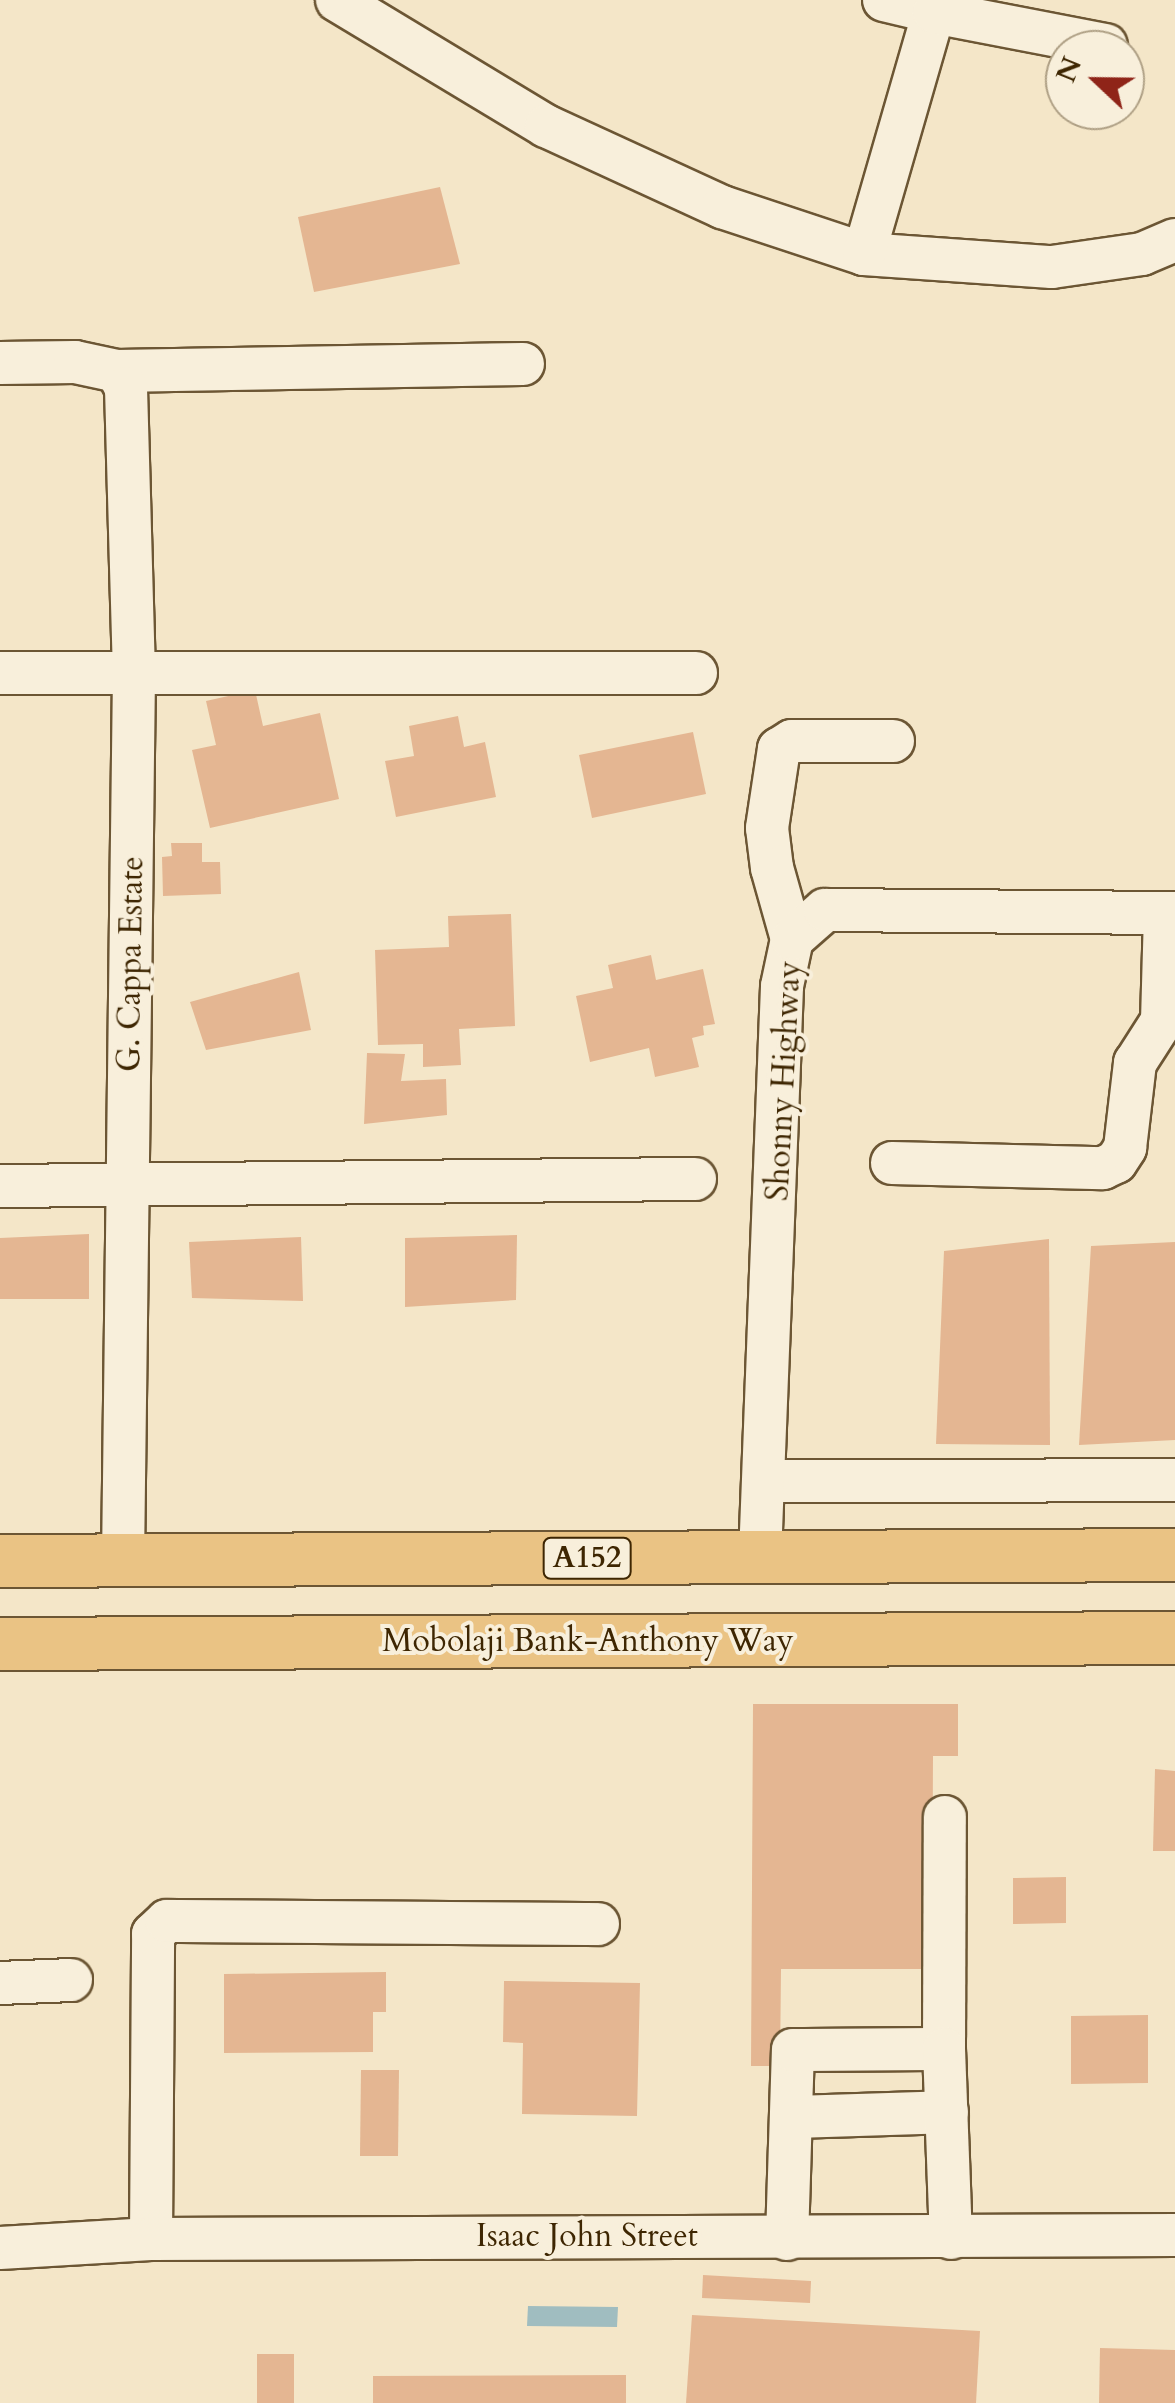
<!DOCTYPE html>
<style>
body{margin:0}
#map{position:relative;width:1175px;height:2403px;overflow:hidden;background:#f4e6c8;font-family:Cardo,serif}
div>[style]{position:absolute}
.water>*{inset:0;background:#a0bdc0}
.building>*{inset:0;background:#e4b692}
.roads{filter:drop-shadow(2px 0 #6c5634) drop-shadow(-2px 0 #6c5634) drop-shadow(0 2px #6c5634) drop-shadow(0 -2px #6c5634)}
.minor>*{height:42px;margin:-21px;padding:0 21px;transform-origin:21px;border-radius:21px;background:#f8efdb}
.major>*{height:52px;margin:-26px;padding:0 26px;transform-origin:26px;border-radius:26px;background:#eac384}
span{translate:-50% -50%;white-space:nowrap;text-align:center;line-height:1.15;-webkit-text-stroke:8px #f8efdb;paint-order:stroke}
.shield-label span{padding:2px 8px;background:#f8efdb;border:2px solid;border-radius:8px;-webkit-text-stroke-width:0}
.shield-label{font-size:30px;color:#3e2602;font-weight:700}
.street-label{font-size:32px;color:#3e2602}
.north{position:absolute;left:1045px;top:30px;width:100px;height:100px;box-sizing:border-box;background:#f8efdb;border:2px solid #ae9f84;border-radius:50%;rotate:292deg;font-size:28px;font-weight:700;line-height:40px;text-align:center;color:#3e2602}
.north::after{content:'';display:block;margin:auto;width:35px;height:45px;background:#8f2418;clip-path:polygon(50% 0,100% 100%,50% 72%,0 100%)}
</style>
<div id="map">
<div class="water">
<i style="clip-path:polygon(528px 2306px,618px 2307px,617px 2327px,527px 2326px)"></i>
</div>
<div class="building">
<i style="clip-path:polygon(440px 187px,460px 264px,314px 292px,298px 217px)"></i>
<i style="clip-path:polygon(255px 690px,263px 726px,320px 713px,339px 799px,210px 828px,192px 750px,216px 745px,206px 701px)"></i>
<i style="clip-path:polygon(458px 716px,464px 747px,485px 742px,496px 797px,396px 817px,385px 761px,414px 756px,409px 726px)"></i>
<i style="clip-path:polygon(693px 732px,706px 794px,592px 818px,579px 755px)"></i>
<i style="clip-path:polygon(171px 843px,202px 843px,202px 862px,220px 862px,221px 894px,163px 896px,162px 857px,172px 856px)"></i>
<i style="clip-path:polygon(511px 914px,515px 1026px,459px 1029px,461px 1065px,423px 1067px,423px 1044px,378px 1045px,375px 950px,449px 947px,448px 916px)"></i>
<i style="clip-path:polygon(651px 955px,656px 980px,703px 969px,715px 1024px,703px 1026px,704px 1035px,692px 1038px,699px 1067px,655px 1077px,649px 1048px,590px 1062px,576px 996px,613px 988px,608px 965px)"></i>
<i style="clip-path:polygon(299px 972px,311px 1030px,206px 1050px,190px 1002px)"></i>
<i style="clip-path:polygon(367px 1053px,405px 1054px,401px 1081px,446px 1079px,447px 1115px,364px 1124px)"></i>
<i style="clip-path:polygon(89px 1234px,89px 1299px,0 1299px,0 1238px)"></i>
<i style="clip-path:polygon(517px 1235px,516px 1300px,405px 1307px,405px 1238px)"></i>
<i style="clip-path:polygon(301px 1237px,303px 1301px,192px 1298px,189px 1242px)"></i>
<i style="clip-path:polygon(1049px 1239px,1050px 1445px,936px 1444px,944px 1251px)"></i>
<i style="clip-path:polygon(1175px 1242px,1175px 1440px,1079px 1445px,1091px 1246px)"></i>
<i style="clip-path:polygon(753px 1704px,958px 1704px,958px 1756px,933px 1756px,932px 1969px,781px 1969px,780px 2066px,751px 2066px)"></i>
<i style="clip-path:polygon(1155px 1769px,1175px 1771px,1175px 1851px,1153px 1851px)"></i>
<i style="clip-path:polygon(1066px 1877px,1066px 1923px,1013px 1924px,1013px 1878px)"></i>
<i style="clip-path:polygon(386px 1972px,386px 2012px,373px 2012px,373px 2052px,224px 2053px,224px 1974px)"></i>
<i style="clip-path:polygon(504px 1981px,640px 1983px,637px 2116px,522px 2114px,523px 2043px,503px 2042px)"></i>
<i style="clip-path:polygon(1148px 2015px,1148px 2083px,1071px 2084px,1071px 2016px)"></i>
<i style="clip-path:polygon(361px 2070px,399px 2070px,398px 2156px,360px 2156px)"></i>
<i style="clip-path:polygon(703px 2275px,811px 2281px,810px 2303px,702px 2298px)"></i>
<i style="clip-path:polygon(692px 2315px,980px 2331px,976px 2403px,686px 2403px)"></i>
<i style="clip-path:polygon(1100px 2348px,1175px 2350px,1175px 2403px,1099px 2403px)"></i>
<i style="clip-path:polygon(257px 2354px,294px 2354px,294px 2403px,257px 2403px)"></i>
<i style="clip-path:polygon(626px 2375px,626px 2403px,373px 2403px,373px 2376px)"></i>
</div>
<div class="roads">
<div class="minor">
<i style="left:337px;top:0;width:244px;rotate:31.1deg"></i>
<i style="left:546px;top:126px;width:194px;rotate:24.7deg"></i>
<i style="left:722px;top:207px;width:150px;rotate:18.3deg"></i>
<i style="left:864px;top:254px;width:188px;rotate:4deg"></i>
<i style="left:1052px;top:267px;width:91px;rotate:-8.2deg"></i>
<i style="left:1142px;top:254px;width:36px;rotate:-23deg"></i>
<i style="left:884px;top:0;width:51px;rotate:13.5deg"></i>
<i style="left:864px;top:254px;width:252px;rotate:-73.9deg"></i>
<i style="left:934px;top:12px;width:175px;rotate:10.9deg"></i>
<i style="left:0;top:363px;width:75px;rotate:-0.8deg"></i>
<i style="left:75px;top:362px;width:43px;rotate:12.1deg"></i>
<i style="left:117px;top:371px;width:406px;rotate:-1deg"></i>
<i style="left:117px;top:371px;width:19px;rotate:62deg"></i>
<i style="left:126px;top:388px;width:286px;rotate:88.4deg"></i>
<i style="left:134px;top:674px;width:886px;rotate:90.71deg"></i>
<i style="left:0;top:673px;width:696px"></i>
<i style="left:792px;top:939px;width:74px;rotate:-105.7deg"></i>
<i style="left:772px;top:868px;width:40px;rotate:-97.1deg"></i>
<i style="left:767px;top:828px;width:80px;rotate:-81.4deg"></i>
<i style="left:779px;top:749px;width:15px;rotate:-32deg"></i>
<i style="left:792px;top:741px;width:101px"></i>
<i style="left:892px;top:1163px;width:211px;rotate:1.4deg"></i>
<i style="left:1103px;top:1168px;width:14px;rotate:-25deg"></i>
<i style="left:1116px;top:1162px;width:17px;rotate:-57deg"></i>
<i style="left:1125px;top:1148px;width:86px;rotate:-83.3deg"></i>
<i style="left:1135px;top:1063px;width:50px;rotate:-57.3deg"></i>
<i style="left:1162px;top:1021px;width:108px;rotate:-88.4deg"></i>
<i style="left:0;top:1186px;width:695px;rotate:-0.58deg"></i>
<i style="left:764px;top:1481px;width:411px;rotate:-0.1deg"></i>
<i style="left:760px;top:1557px;width:571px;rotate:-87.79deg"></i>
<i style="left:782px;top:986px;width:48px;rotate:-78deg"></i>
<i style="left:792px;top:939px;width:44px;rotate:-41.3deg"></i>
<i style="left:825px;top:910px;width:350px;rotate:0.5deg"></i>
<i style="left:0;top:1983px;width:71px;rotate:-2.4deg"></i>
<i style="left:944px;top:2049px;width:232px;rotate:-89.8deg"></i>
<i style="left:792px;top:2117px;width:155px;rotate:-1.8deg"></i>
<i style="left:151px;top:2239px;width:305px;rotate:-89.6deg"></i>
<i style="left:153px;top:1934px;width:19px;rotate:-43deg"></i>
<i style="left:167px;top:1921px;width:431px;rotate:0.4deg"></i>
<i style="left:787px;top:2239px;width:189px;rotate:-88.2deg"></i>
<i style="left:793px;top:2050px;width:151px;rotate:-0.4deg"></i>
<i style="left:944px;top:2049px;width:189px;rotate:87.9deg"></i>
<i style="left:0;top:2248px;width:151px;rotate:-3.4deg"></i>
<i style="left:151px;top:2239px;width:1024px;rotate:-0.22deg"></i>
</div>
<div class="major">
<i style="left:0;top:1561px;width:1175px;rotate:-0.29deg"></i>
<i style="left:0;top:1644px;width:1175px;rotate:-0.29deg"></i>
</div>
</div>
<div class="shield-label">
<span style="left:587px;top:1558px">A152</span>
</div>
<div class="street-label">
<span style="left:131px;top:964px;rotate:-89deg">G. Cappa Estate</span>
<span style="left:784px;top:1081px;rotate:-87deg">Shonny Highway</span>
<span style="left:588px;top:1641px">Mobolaji Bank-Anthony Way</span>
<span style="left:587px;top:2236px">Isaac John Street</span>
</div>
<div class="north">N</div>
</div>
